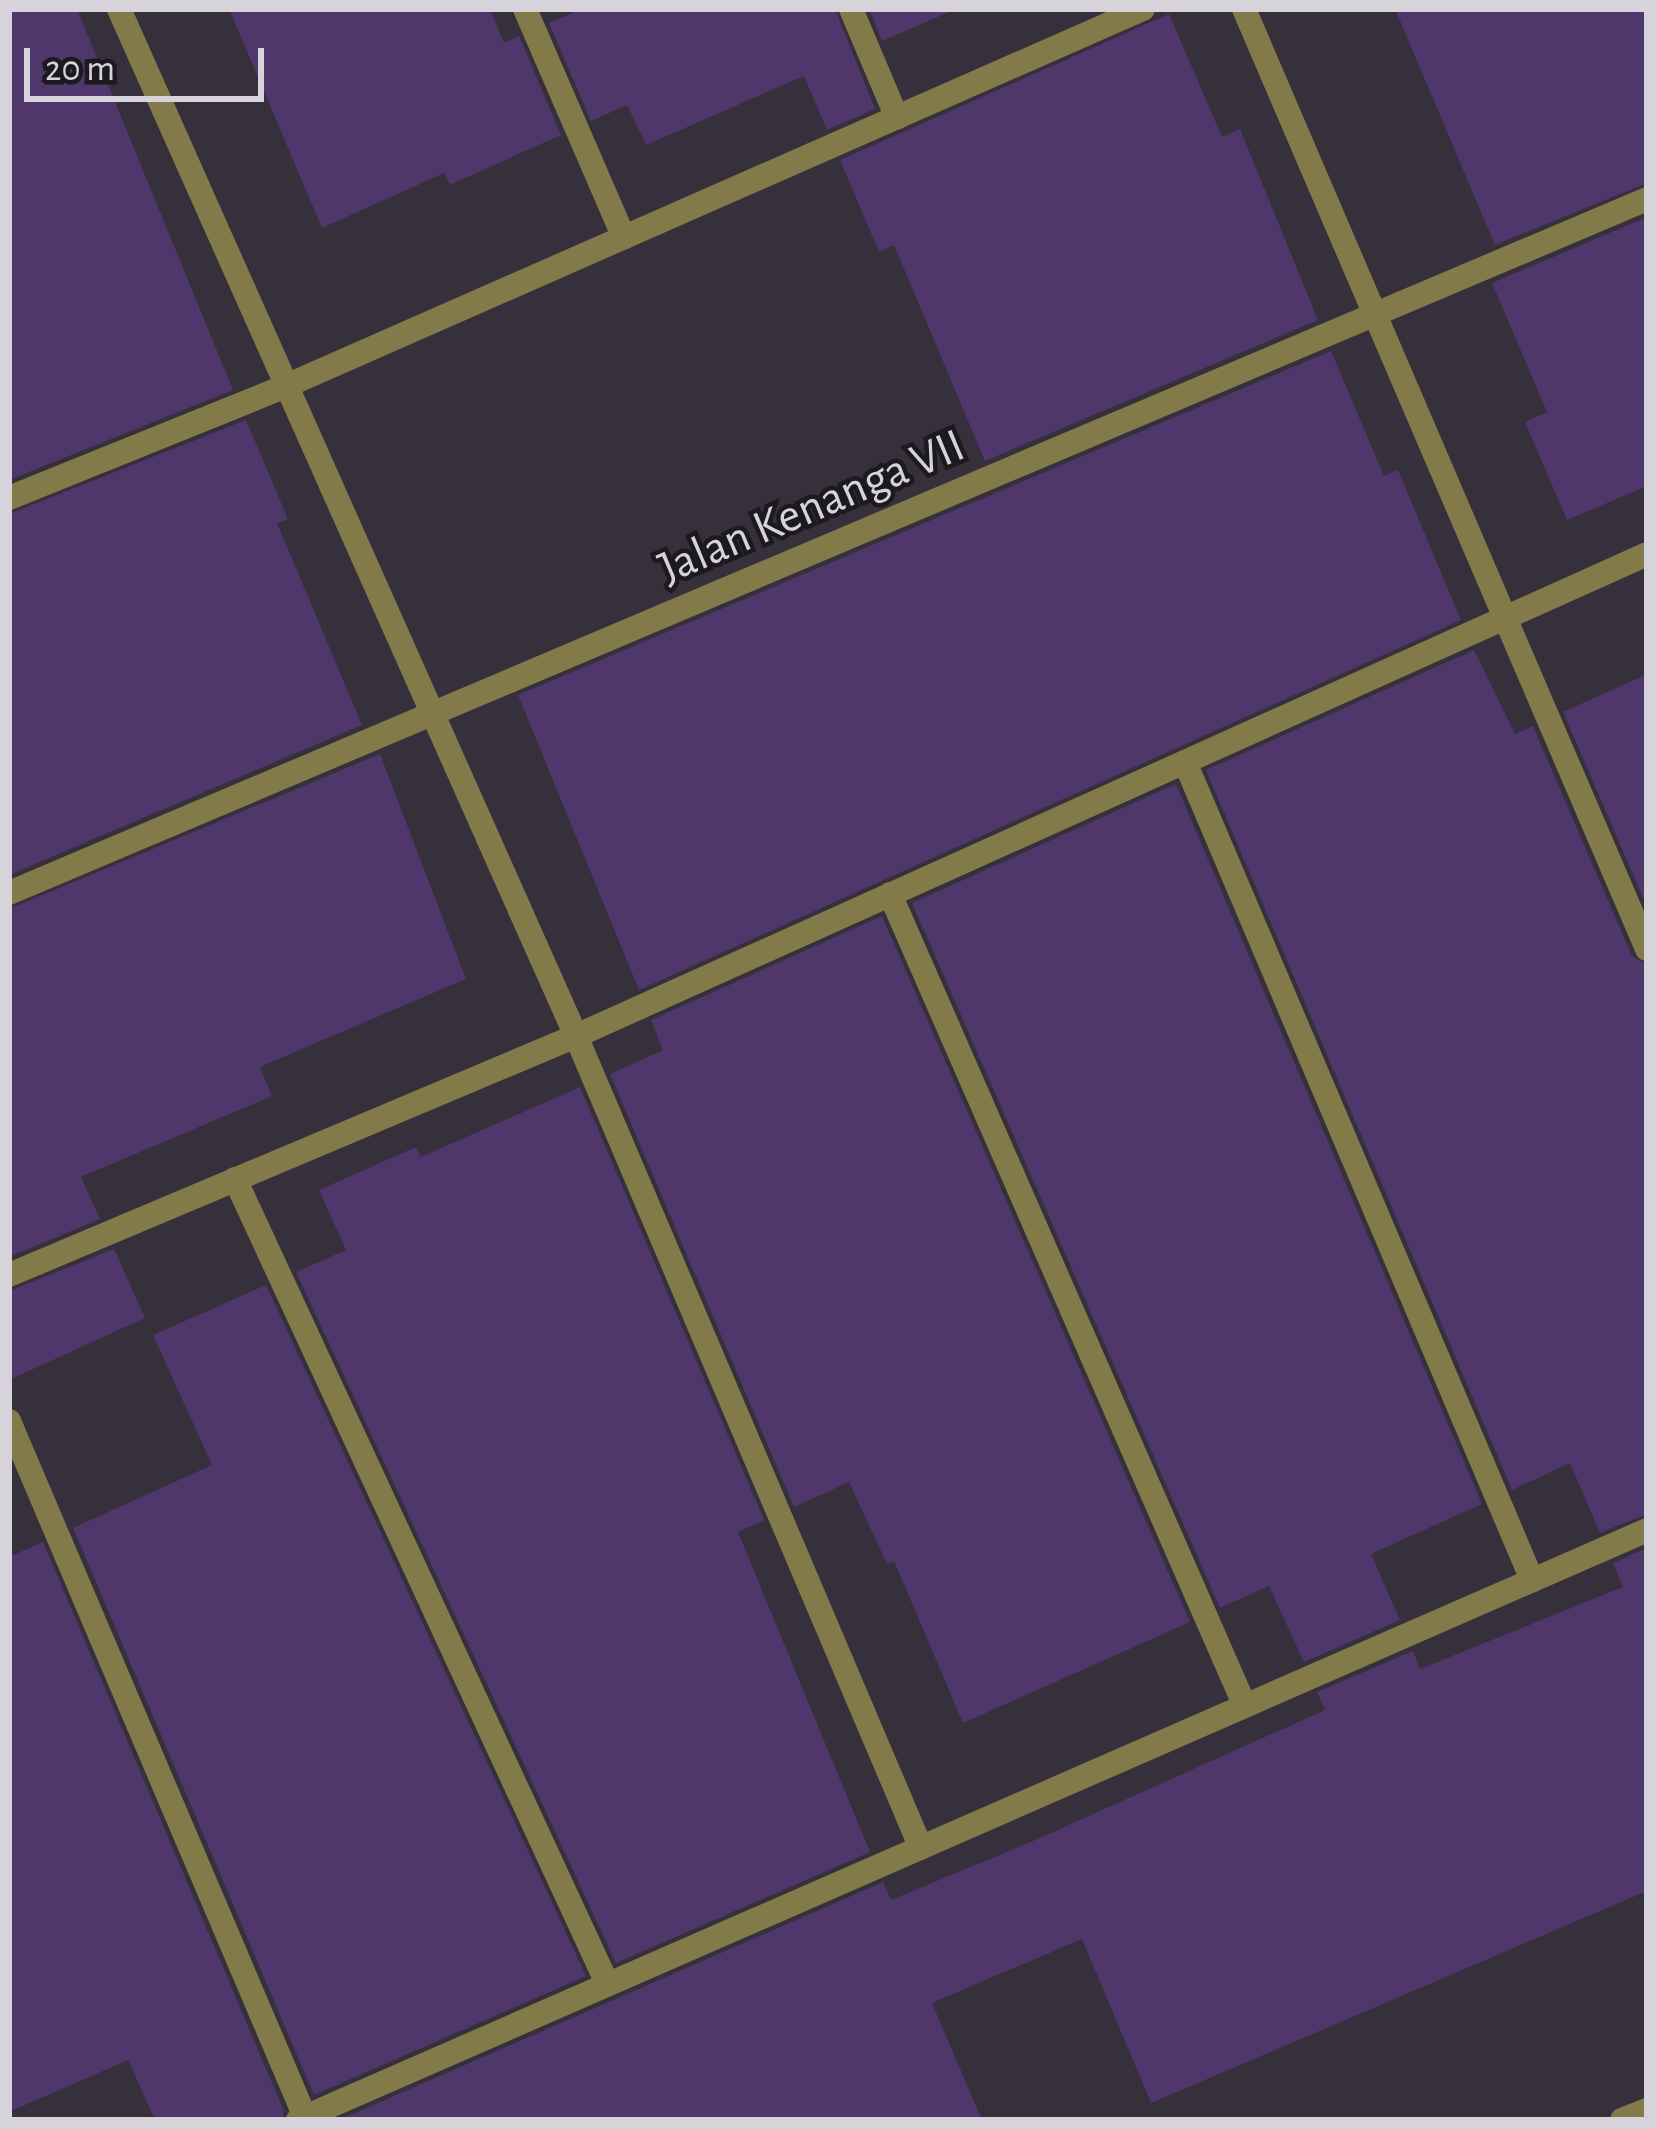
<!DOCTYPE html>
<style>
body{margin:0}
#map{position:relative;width:1656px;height:2129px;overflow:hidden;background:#35303c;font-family:"Alegreya Sans",sans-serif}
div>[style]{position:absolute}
.building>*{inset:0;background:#4f366b}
.minor>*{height:24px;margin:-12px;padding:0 12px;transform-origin:12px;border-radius:12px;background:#837a49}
.tertiary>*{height:24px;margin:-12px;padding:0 12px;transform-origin:12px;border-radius:12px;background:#837a49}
span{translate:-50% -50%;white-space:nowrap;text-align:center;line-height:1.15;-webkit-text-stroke:9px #1c1a1f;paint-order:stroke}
.street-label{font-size:48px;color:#d6d3da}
.frame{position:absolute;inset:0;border:12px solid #d6d3da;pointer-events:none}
.scale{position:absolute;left:24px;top:48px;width:240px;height:54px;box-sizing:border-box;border:6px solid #d6d3da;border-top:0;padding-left:15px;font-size:36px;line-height:42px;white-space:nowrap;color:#d6d3da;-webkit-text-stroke:9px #1c1a1f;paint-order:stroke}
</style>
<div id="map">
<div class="building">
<i style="clip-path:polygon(9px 9px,77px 9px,233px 390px,9px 480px)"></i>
<i style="clip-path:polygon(229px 9px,490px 9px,504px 43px,519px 36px,561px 135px,450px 185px,444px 173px,322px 228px)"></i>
<i style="clip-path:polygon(581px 9px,835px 9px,875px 109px,827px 130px,804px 76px,646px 145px,627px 105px,591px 121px,549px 23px)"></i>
<i style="clip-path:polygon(869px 9px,956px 9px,882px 41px)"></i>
<i style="clip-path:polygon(1395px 9px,1647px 9px,1647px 183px,1495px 245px)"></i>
<i style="clip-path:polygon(1169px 14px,1222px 137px,1240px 129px,1318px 320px,985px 461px,894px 245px,879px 252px,840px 160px)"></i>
<i style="clip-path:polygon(1647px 217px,1647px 486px,1567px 520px,1525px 422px,1547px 412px,1492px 283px)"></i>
<i style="clip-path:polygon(1331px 351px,1384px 476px,1398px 470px,1461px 620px,639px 990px,518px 695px)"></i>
<i style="clip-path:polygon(246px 420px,288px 519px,277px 523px,362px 725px,9px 875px,9px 514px)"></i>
<i style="clip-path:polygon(1474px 650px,1515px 734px,1533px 726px,1632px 956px,1647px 965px,1647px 1514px,1600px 1533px,1570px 1463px,1512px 1490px,1206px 770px)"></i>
<i style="clip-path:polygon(1647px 674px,1647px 907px,1563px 712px)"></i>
<i style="clip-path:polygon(380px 754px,466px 979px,260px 1067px,272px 1096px,81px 1177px,100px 1219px,9px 1257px,9px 909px)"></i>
<i style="clip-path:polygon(1176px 784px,1482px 1504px,1371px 1554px,1400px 1620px,1304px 1662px,1269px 1586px,1220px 1608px,912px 903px)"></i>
<i style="clip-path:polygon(882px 916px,1190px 1622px,963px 1723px,894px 1561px,887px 1564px,849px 1482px,794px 1507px,610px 1074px,663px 1050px,651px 1020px)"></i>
<i style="clip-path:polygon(580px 1087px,764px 1520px,738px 1532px,870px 1852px,616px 1963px,296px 1272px,346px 1250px,319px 1190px,416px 1147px,421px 1157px)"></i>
<i style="clip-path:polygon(114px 1249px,145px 1318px,9px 1380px,9px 1291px)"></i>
<i style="clip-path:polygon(266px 1285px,586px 1976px,314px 2095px,73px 1528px,212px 1465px,153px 1335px)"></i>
<i style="clip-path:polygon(43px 1542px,284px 2111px,282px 2120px,155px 2120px,128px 2060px,9px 2112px,9px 1557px)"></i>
<i style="clip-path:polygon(1647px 1548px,1647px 1891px,1151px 2103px,1082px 1939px,932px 2003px,982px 2120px,339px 2120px,883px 1882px,891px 1900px,1033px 1841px,1325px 1710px,1317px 1692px,1413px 1651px,1420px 1669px,1623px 1587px,1613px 1563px)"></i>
</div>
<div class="minor">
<i style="left:119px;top:9px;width:1124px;rotate:66.01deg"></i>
<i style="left:576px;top:1036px;width:882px;rotate:66.98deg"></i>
<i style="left:525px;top:9px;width:249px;rotate:66.6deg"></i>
<i style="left:851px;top:9px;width:118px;rotate:67.1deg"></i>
<i style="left:1244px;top:9px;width:1023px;rotate:66.79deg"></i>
<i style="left:9px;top:498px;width:299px;rotate:-22deg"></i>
<i style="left:286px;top:386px;width:936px;rotate:-23.75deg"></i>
<i style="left:1185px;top:762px;width:889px;rotate:67.01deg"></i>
<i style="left:9px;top:893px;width:1779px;rotate:-22.96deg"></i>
<i style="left:890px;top:894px;width:886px;rotate:66.39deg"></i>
<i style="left:235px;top:1179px;width:886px;rotate:65.17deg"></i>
<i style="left:9px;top:1275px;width:615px;rotate:-22.86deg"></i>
<i style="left:576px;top:1036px;width:1174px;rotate:-24.23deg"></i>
<i style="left:9px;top:1421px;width:756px;rotate:66.96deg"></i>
<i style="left:298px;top:2120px;width:1472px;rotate:-23.62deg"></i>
</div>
<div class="tertiary">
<i style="left:1622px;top:2120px;width:27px;rotate:-22deg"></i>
</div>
<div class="street-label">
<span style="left:812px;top:508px;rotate:-23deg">Jalan Kenanga VII</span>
</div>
<div class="frame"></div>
<div class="scale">20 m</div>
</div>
